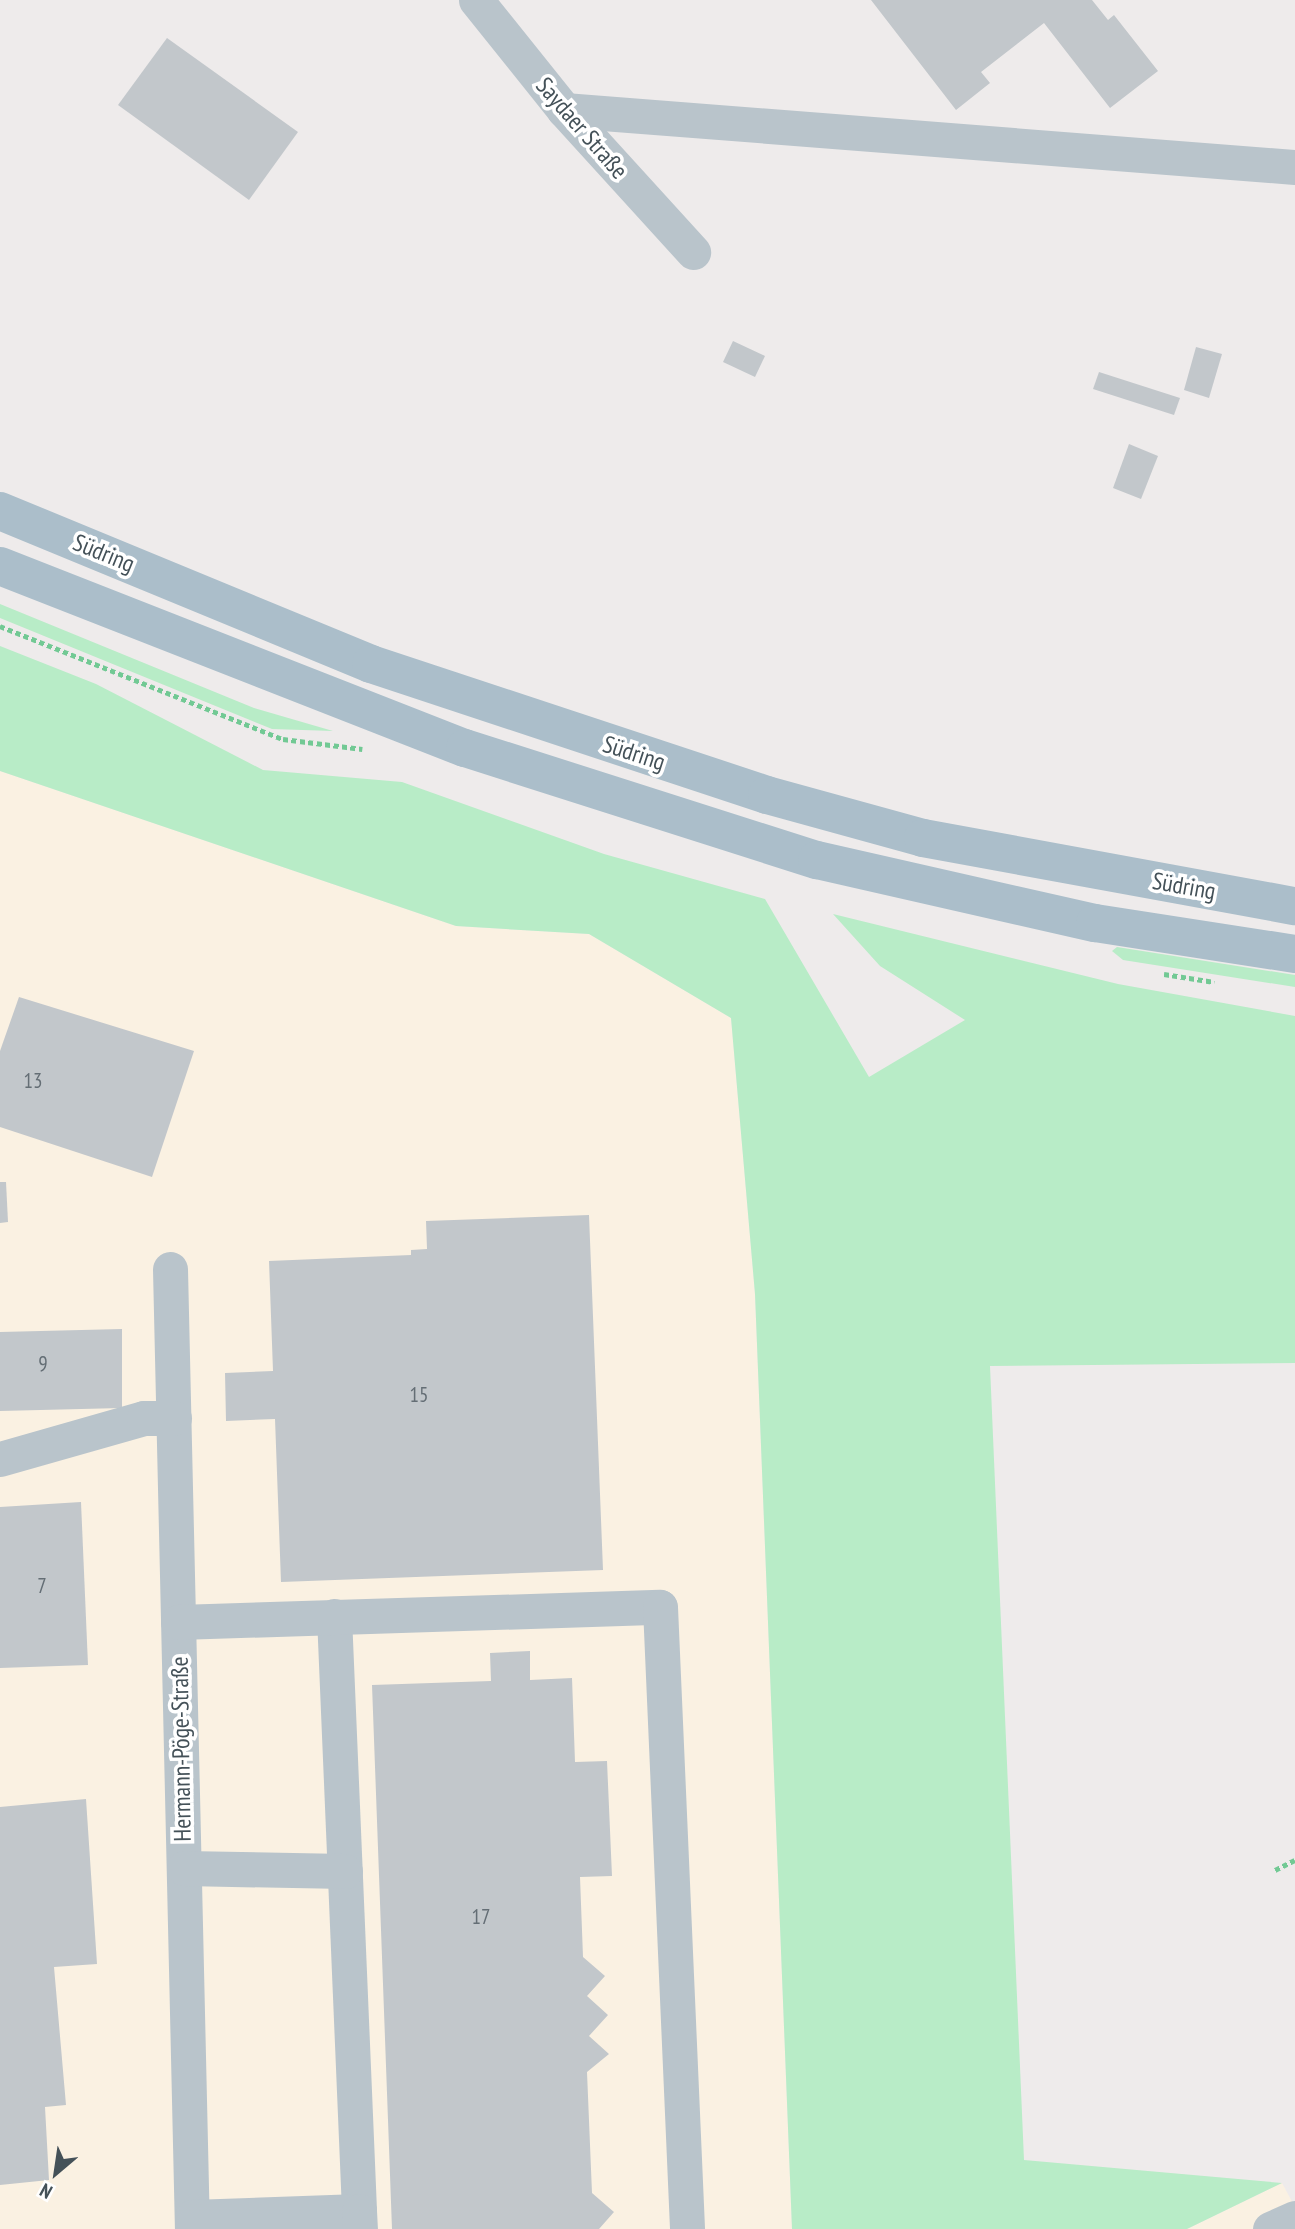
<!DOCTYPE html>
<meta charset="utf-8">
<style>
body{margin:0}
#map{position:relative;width:1295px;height:2229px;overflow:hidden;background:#eeebeb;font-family:"PT Sans Narrow",sans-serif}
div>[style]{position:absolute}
.commercial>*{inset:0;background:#faf1e2}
.green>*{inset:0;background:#b8ecc7}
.building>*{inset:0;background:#c2c7cb}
.path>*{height:4.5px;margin-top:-2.25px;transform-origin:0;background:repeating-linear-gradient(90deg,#72c994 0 5px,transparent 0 8.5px)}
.minor>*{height:35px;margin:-17.5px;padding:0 17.5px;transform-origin:17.5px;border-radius:17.5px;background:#b9c4cb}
.major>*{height:38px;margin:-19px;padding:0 19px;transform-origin:19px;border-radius:19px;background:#abbeca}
span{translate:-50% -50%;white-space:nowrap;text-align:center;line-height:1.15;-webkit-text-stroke:7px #fff;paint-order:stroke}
.number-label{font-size:21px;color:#646e75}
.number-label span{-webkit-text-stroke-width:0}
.street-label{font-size:24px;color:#445158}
.north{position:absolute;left:21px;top:2138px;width:70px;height:70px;-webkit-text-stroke:5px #fff;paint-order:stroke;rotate:209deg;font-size:19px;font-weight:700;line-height:28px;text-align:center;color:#445158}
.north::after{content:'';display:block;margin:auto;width:24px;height:32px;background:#445158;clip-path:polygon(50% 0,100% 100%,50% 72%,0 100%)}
</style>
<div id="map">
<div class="commercial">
<i style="clip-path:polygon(0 771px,456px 926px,589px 934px,731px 1018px,755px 1294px,792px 2229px,0 2229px)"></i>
<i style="clip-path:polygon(1282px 2183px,1295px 2207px,1295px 2229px,1187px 2229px)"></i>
</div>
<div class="green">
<i style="clip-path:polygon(0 604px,254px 708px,333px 731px,272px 729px,0 618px)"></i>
<i style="clip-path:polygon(0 646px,96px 684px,263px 770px,402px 782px,604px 854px,765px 899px,869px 1077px,965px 1020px,880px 966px,833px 914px,1118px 984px,1295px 1016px,1295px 1363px,990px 1366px,1024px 2160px,1282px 2183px,1187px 2229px,792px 2229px,755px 1294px,731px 1018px,589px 934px,456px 926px,0 771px)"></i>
<i style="clip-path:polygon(1117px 947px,1295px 975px,1295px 987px,1123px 960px,1112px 951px)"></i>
</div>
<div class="building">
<i style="clip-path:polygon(871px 0,1092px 0,1108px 20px,1114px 15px,1158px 71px,1110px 108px,1044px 23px,981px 72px,990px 83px,956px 110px)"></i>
<i style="clip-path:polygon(167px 38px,298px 132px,249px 200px,118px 105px)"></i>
<i style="clip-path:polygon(733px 341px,765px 356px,755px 377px,723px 362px)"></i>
<i style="clip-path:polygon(1196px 347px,1222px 354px,1209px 398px,1184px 390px)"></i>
<i style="clip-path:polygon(1099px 372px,1180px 398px,1174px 415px,1093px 389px)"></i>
<i style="clip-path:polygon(1129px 444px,1158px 456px,1141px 499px,1113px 488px)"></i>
<i style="clip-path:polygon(19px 997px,194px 1051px,152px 1177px,0 1127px,0 1051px)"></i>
<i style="clip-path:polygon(0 1182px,6px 1182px,8px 1222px,0 1223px)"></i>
<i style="clip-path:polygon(589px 1215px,603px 1570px,281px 1582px,275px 1419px,226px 1421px,225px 1373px,273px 1371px,269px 1261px,411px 1255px,411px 1250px,427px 1249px,426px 1221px)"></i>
<i style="clip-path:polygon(122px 1329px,122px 1408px,0 1411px,0 1332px)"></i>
<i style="clip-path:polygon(81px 1502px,88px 1665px,0 1668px,0 1507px)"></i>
<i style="clip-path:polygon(530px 1651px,530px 1680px,572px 1678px,575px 1762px,607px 1761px,612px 1876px,580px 1877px,583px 1957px,605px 1976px,587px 1996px,608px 2015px,589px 2036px,609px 2054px,587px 2072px,592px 2193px,614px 2212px,599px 2229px,392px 2229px,372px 1685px,491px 1681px,490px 1653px)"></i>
<i style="clip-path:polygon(86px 1799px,97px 1964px,54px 1967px,66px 2105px,45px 2107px,49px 2180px,0 2185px,0 1807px)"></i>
</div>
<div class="path">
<i style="left:0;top:626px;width:305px;rotate:21.8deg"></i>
<i style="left:283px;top:739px;width:80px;rotate:7.2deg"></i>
<i style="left:1164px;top:974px;width:51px;rotate:9.1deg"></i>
<i style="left:1275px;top:1870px;width:22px;rotate:-27deg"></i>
</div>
<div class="minor">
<i style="left:476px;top:0;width:141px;rotate:51.3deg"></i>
<i style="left:564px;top:110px;width:192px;rotate:47.7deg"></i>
<i style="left:564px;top:110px;width:733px;rotate:4.46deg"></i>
<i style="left:170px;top:1269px;width:960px;rotate:88.69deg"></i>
<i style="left:0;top:1459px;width:150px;rotate:-15.9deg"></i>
<i style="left:144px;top:1418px;width:30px"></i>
<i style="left:334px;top:1616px;width:596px;rotate:87.59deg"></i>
<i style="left:178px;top:1622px;width:482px;rotate:-1.8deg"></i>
<i style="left:660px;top:1607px;width:623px;rotate:87.51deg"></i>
<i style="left:184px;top:1868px;width:161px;rotate:1.1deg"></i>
<i style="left:192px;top:2217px;width:167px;rotate:-2.1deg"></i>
<i style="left:359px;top:2211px;width:18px;rotate:87deg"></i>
<i style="left:1270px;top:2229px;width:27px;rotate:-24deg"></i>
</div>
<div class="major">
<i style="left:0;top:511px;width:401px;rotate:22.4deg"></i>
<i style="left:371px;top:664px;width:417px;rotate:18.3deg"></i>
<i style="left:767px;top:795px;width:162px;rotate:15.4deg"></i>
<i style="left:923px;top:838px;width:378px;rotate:10.4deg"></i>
<i style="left:0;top:566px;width:499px;rotate:21.4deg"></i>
<i style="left:465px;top:748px;width:369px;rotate:17.7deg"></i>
<i style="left:817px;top:860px;width:285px;rotate:12.8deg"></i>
<i style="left:1095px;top:923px;width:202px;rotate:8.8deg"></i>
</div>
<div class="number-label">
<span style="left:33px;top:1081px">13</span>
<span style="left:43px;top:1364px">9</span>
<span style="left:419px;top:1395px">15</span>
<span style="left:42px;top:1586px">7</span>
<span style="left:481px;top:1917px">17</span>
</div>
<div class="street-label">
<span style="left:582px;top:128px;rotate:49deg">Saydaer Straße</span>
<span style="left:104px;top:553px;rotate:22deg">Südring</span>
<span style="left:634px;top:753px;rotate:18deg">Südring</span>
<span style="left:1184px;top:886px;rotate:10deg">Südring</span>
<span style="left:181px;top:1749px;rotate:-91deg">Hermann-Pöge-Straße</span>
</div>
<div class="north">N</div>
</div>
